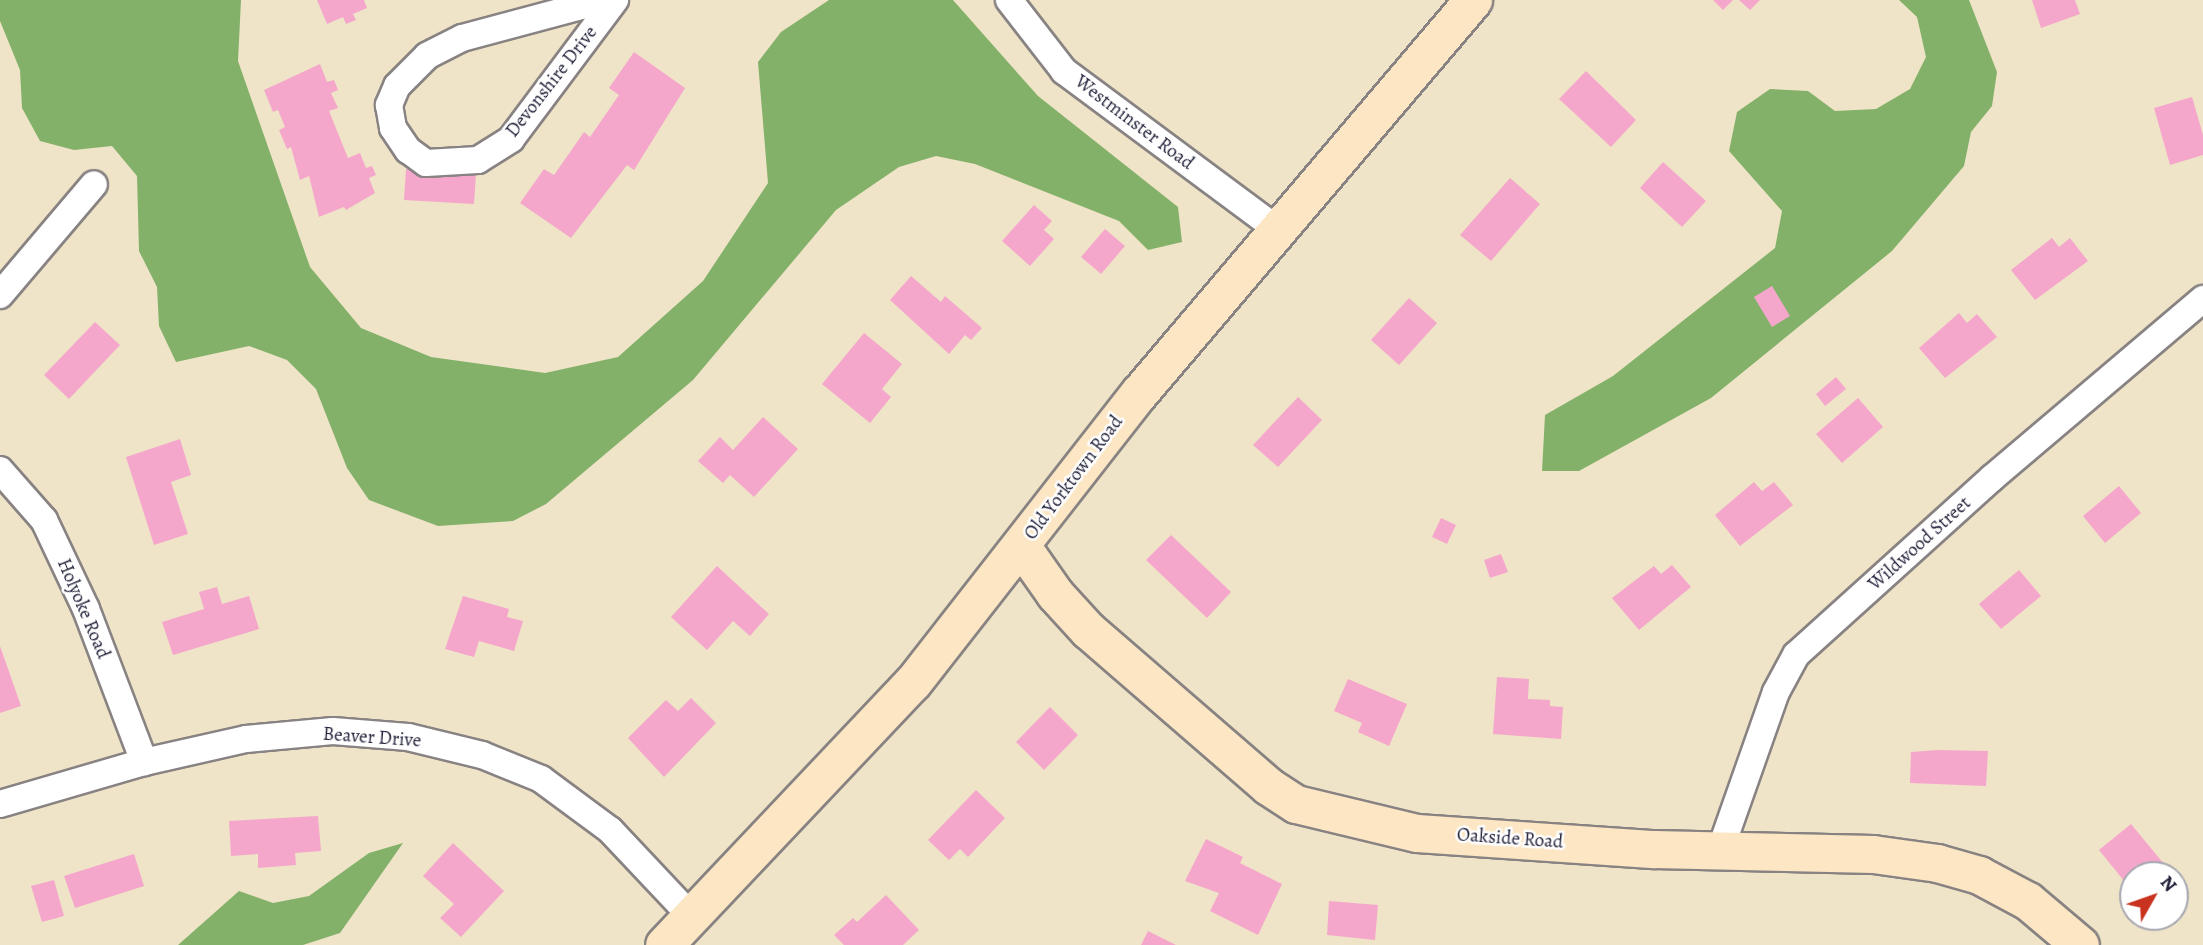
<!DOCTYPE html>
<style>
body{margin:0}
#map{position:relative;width:2203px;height:945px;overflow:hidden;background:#efe4c8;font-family:Alegreya,serif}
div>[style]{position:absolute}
.forest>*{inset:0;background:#84b16a}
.building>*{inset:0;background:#f5a7cb}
.roads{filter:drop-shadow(2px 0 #888382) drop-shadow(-2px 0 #888382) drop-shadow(0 2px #888382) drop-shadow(0 -2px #888382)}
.street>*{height:26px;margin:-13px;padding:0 13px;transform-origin:13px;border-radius:13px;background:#fff}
.secondary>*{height:37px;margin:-18.5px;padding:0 18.5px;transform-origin:18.5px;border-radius:18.5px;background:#fce6c4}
span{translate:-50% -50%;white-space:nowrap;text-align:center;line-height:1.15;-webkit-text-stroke:5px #fff;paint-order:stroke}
.street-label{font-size:19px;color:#22223b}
.north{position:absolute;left:2119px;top:861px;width:70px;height:70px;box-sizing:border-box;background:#fff;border:2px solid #a7a7b1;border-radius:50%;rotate:50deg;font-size:19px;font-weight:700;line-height:28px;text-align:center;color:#22223b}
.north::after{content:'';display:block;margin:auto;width:24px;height:32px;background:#c8321e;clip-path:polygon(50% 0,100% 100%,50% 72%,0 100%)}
</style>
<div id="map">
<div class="forest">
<i style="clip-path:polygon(0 0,241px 0,238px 61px,310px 267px,361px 328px,431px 357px,545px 373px,618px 357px,703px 281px,768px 183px,758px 62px,781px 32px,829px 0,953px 0,1038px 96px,1178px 207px,1182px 242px,1148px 250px,1119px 221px,975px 164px,936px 156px,899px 167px,836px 210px,693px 380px,546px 504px,513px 521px,438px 526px,369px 500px,347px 468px,316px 389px,287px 360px,249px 346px,176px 362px,159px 326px,157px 287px,139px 251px,137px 176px,112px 146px,74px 150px,40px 141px,22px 108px,20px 70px,0 21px)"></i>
<i style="clip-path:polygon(1899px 0,1969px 0,1997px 72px,1992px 106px,1971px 132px,1964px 166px,1892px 251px,1711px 398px,1579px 471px,1542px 471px,1545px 415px,1613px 376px,1775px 248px,1782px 211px,1729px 151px,1737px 112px,1770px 89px,1808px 91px,1835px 111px,1876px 109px,1910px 89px,1926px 57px,1917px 17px)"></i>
<i style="clip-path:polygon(403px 843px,340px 933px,303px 945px,178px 945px,239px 891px,273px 903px,309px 896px,369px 853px)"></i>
</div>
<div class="building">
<i style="clip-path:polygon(317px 0,364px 0,367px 8px,353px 14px,356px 20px,346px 24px,343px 17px,327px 24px)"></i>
<i style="clip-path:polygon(1713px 0,1733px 0,1723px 10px)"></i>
<i style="clip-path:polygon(1739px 0,1760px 0,1750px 10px)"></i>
<i style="clip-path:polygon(2032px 0,2075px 0,2080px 14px,2041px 28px)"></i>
<i style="clip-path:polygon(634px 52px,685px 88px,634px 170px,627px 165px,571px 238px,520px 203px,544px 169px,554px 175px,584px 132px,590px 137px,619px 95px,609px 88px)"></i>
<i style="clip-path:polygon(320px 64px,327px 82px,334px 80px,338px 90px,331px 93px,338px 108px,329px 111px,348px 158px,360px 153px,366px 168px,372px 166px,376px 175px,369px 178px,375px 193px,346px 210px,344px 207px,319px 217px,309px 176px,300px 180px,291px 147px,287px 149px,279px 130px,285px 127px,278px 110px,273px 112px,264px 90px)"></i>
<i style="clip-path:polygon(1586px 71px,1636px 120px,1611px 147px,1559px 99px)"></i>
<i style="clip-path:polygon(2192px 97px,2203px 135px,2203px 155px,2170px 165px,2154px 108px)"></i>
<i style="clip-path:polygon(1663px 162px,1706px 201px,1682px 227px,1640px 188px)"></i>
<i style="clip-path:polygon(406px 169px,476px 174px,474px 204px,404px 200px)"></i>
<i style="clip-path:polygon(1510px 178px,1540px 204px,1491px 261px,1460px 235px)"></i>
<i style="clip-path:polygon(1034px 205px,1052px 221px,1044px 230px,1054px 239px,1030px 266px,1002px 241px)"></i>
<i style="clip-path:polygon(1105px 229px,1125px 246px,1101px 274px,1081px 257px)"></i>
<i style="clip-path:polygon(2052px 238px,2059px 247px,2070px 238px,2088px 261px,2035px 300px,2011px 270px)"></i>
<i style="clip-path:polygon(911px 276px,941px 302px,945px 296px,982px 328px,971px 340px,965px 335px,949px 354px,890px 300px)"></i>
<i style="clip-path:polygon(1772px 286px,1790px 316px,1772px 327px,1754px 297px)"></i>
<i style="clip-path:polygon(1409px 298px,1437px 323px,1399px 365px,1371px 340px)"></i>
<i style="clip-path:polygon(1959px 313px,1967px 323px,1977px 314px,1997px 337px,1945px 378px,1919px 348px)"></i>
<i style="clip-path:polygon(95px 322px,120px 345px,69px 399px,44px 375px)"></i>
<i style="clip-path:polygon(864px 333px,902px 364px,882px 389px,891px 397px,870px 423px,822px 384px)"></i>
<i style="clip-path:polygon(1836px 377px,1846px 389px,1825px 406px,1816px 394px)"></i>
<i style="clip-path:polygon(1298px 397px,1322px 420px,1278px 467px,1253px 445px)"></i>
<i style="clip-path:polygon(1858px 398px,1883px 427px,1842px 463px,1816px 434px)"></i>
<i style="clip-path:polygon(763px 417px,798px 449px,754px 497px,730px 475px,723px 483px,698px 461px,720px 437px,733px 450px)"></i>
<i style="clip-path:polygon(180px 439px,191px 475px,171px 482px,188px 534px,154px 545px,126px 457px)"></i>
<i style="clip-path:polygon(1754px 482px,1762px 491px,1774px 482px,1793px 505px,1740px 546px,1715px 515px)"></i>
<i style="clip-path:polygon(2119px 486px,2141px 513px,2105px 543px,2083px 516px)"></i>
<i style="clip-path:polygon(1441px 518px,1456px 525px,1447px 544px,1432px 537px)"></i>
<i style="clip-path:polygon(1171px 535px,1231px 592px,1207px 618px,1146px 560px)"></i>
<i style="clip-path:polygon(1501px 554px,1508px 572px,1490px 578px,1484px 560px)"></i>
<i style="clip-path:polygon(1672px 565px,1691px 587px,1639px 630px,1612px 598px,1654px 566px,1661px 574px)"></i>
<i style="clip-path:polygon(717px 566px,769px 614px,750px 636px,733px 621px,707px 650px,671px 617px)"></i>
<i style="clip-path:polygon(2019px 570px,2041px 596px,2001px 629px,1979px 604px)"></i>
<i style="clip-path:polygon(217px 587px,222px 604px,249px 596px,259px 629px,173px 655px,162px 622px,204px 609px,199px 592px)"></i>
<i style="clip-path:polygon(463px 596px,509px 609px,507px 617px,523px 621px,514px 651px,479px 641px,474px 657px,445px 649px)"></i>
<i style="clip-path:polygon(0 646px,21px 706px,0 713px)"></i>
<i style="clip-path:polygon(1497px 677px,1529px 679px,1528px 699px,1550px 700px,1550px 706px,1563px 707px,1561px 739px,1493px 734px)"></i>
<i style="clip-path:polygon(1348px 679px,1407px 704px,1389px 746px,1358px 732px,1362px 723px,1334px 711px)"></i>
<i style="clip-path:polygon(691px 698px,716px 723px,664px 777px,628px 738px,666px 700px,678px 711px)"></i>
<i style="clip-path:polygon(1050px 707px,1078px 735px,1044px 770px,1016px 742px)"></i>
<i style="clip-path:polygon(1938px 750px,1988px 751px,1986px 786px,1910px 783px,1911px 752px)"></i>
<i style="clip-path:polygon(976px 790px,1005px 818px,968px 857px,960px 849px,949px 860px,928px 840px)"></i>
<i style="clip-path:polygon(318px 816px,321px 851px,295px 853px,296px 865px,258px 868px,258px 854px,231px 856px,229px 821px)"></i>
<i style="clip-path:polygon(2131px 824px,2164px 864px,2155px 871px,2158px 875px,2133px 875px,2133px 892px,2099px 850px)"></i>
<i style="clip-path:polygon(1206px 839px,1243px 857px,1240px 863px,1282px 884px,1258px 935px,1210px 911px,1219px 893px,1185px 881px)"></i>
<i style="clip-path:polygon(453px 843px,504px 891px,461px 937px,440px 918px,454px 904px,423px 876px)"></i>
<i style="clip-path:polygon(134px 854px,144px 886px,75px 908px,64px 876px)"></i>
<i style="clip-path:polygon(54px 880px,64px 916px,42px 922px,31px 886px)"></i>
<i style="clip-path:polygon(886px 895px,919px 930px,903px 945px,844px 945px,834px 935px,853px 918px,857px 922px)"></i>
<i style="clip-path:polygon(1329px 901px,1378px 905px,1375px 940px,1327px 935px)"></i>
<i style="clip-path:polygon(1148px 931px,1176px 945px,1141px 945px)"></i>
</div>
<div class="roads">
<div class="street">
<i style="left:604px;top:0;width:147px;rotate:165deg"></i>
<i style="left:462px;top:38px;width:39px;rotate:153deg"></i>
<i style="left:427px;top:56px;width:42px;rotate:135deg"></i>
<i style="left:397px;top:86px;width:21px;rotate:113deg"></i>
<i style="left:389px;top:105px;width:23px;rotate:80deg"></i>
<i style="left:393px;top:128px;width:27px;rotate:56deg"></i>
<i style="left:408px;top:150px;width:22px;rotate:36deg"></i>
<i style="left:426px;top:163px;width:52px;rotate:-3.3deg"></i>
<i style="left:478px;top:160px;width:39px;rotate:-32deg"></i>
<i style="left:511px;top:139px;width:174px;rotate:-53.2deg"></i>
<i style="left:1009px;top:0;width:90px;rotate:52.2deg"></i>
<i style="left:1064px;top:71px;width:265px;rotate:36.6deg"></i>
<i style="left:0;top:295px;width:145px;rotate:-49.7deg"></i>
<i style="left:0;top:470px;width:67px;rotate:48.7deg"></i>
<i style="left:44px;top:520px;width:98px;rotate:64.7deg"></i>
<i style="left:86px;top:609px;width:164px;rotate:69.2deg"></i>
<i style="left:0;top:804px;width:150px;rotate:-16.3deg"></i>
<i style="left:144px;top:762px;width:105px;rotate:-12.7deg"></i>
<i style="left:246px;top:739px;width:87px;rotate:-5.3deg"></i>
<i style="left:333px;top:731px;width:75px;rotate:4.6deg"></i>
<i style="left:408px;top:737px;width:76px;rotate:13.7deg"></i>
<i style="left:482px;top:755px;width:64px;rotate:22.1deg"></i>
<i style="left:541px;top:779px;width:86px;rotate:36.5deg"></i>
<i style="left:610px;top:830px;width:120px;rotate:46.7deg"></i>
<i style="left:1721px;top:848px;width:165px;rotate:-70.6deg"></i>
<i style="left:1776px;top:692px;width:42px;rotate:-61.6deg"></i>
<i style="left:1796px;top:655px;width:264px;rotate:-42.1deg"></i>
<i style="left:1992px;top:478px;width:277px;rotate:-40.3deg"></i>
</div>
<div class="secondary">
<i style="left:1022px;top:547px;width:57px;rotate:54.9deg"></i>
<i style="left:1055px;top:594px;width:49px;rotate:47.5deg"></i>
<i style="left:1088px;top:630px;width:238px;rotate:40.9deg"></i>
<i style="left:1268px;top:786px;width:33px;rotate:33deg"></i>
<i style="left:1296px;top:804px;width:124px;rotate:13.5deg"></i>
<i style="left:1417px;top:833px;width:238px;rotate:3.9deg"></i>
<i style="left:1654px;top:849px;width:219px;rotate:1.3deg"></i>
<i style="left:1873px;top:854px;width:65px;rotate:8deg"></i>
<i style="left:1937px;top:863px;width:44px;rotate:15.9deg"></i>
<i style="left:1979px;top:875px;width:55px;rotate:28deg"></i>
<i style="left:2028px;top:901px;width:68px;rotate:40.2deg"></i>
<i style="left:664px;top:945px;width:362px;rotate:-46.6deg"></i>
<i style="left:913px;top:682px;width:367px;rotate:-52deg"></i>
<i style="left:1139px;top:393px;width:516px;rotate:-49.64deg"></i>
</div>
</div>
<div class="street-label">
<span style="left:552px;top:82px;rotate:-52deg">Devonshire Drive</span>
<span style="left:1134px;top:123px;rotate:37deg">Westminster Road</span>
<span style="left:1074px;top:478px;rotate:-53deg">Old Yorktown Road</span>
<span style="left:1920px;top:544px;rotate:-42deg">Wildwood Street</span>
<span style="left:83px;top:609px;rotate:67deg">Holyoke Road</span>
<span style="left:372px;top:738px;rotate:4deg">Beaver Drive</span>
<span style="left:1510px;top:839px;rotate:4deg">Oakside Road</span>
</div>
<div class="north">N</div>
</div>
